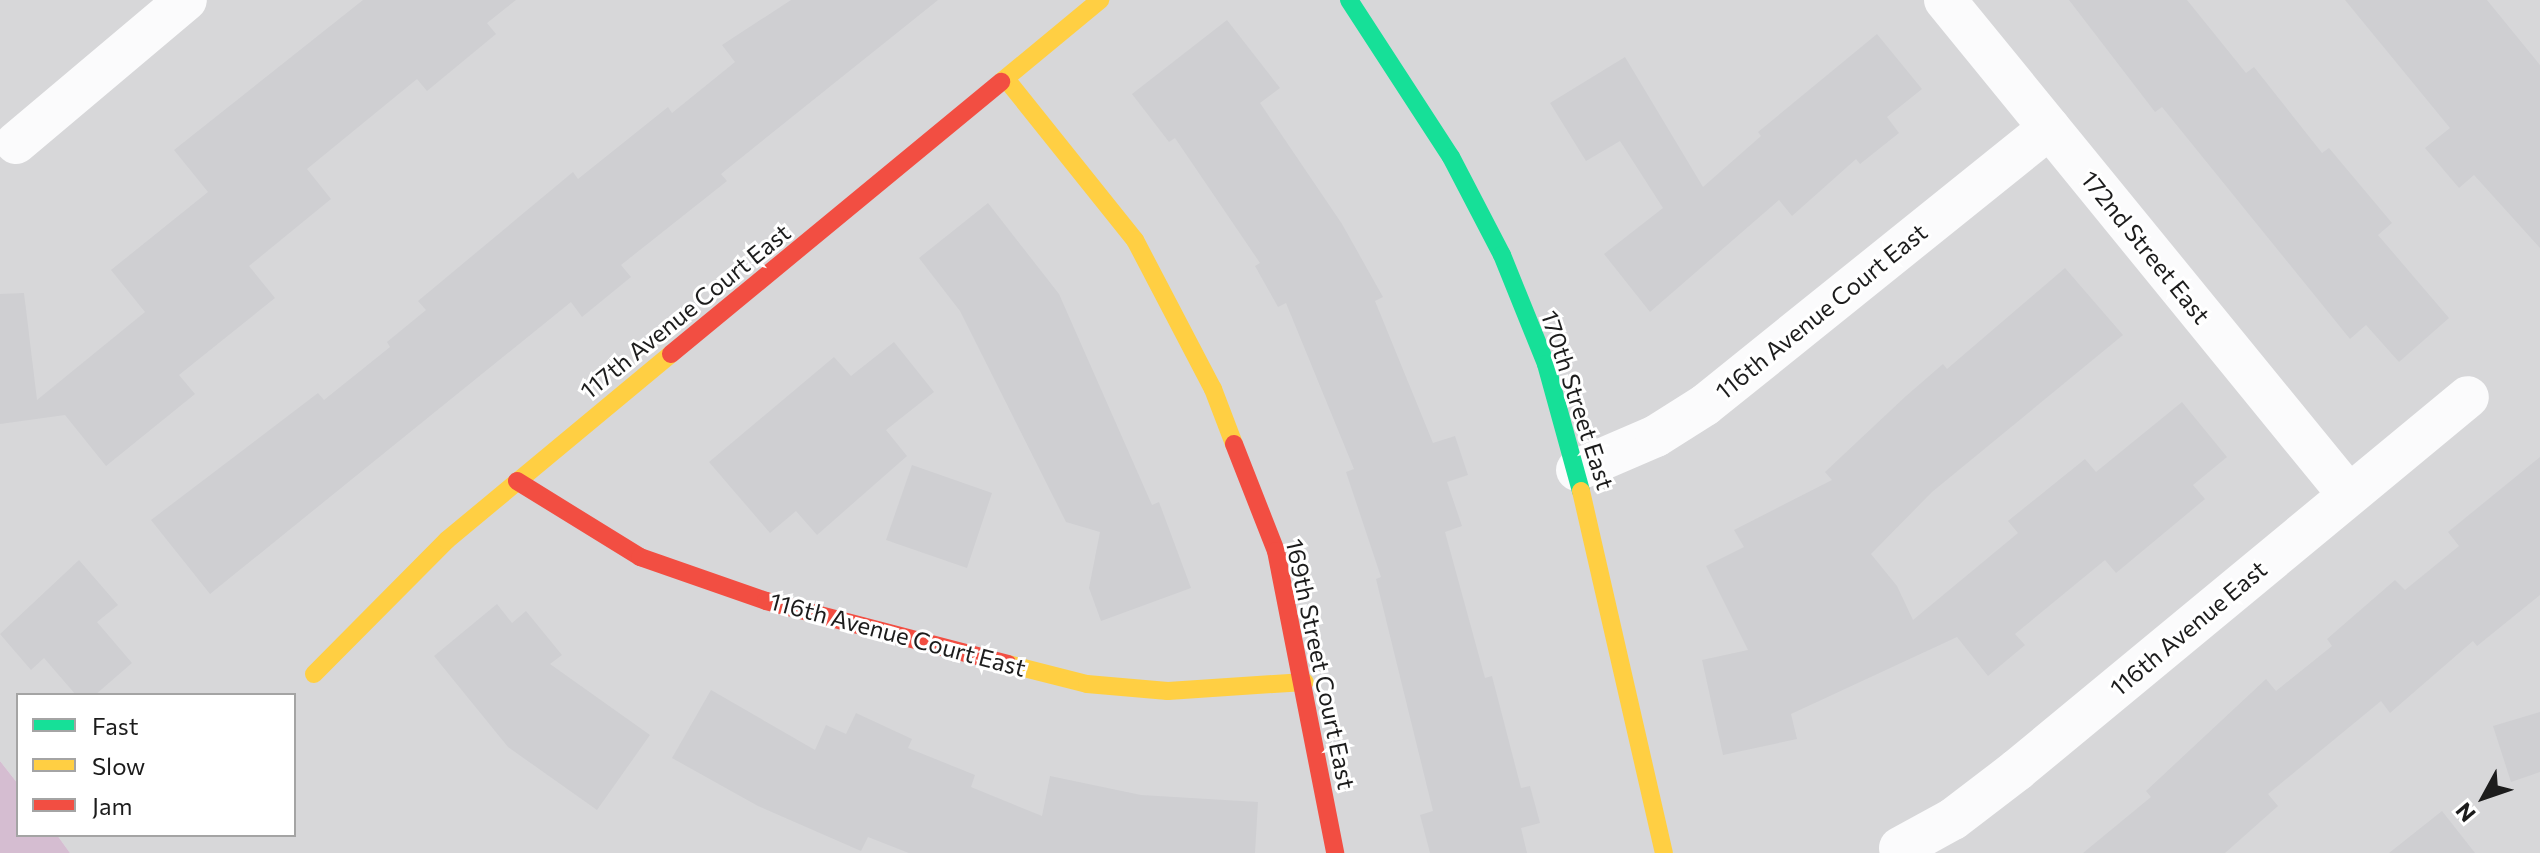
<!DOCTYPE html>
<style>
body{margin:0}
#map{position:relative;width:2540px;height:853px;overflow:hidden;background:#e6e5ea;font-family:Commissioner,sans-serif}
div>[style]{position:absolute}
.residential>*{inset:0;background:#d7d7d9}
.forest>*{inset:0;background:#d5bdd1}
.building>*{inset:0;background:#cfcfd2}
.street>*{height:42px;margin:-21px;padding:0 21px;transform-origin:21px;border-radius:21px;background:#fbfbfc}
.fast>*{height:18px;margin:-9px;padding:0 9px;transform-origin:9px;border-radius:9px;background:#16e098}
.slow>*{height:18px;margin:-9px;padding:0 9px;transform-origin:9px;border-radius:9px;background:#ffcf43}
.jam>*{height:18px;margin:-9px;padding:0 9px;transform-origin:9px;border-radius:9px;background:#f24e42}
span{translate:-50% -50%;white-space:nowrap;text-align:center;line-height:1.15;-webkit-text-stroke:6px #fff;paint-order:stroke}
.street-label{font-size:24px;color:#1c1c1c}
.legend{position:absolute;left:16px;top:693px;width:280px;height:144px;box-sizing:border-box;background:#fff;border:2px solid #a4a4a4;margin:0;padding:10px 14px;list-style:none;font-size:24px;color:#1c1c1c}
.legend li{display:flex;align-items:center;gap:16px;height:40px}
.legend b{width:40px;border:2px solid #a4a4a4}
.north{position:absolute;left:2444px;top:757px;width:80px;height:80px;-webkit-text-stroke:6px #fff;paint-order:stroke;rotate:230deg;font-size:22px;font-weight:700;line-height:32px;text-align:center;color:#1c1c1c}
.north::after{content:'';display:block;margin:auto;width:28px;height:36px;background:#1c1c1c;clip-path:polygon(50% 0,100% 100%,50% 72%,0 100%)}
</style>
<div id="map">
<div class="residential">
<i style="clip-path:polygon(0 0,2540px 0,2540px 853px,70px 853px,57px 835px,294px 835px,294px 695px,18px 695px,18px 784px,0 761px)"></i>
</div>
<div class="forest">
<i style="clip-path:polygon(0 761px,18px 784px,18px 835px,57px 835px,70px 853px,0 853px)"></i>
</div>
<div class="building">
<i style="clip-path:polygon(363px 0,516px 0,487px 23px,496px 34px,427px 91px,417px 79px,307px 169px,331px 199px,249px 266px,275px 298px,179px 375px,195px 394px,106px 466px,65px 415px,0 424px,0 294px,24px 293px,37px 400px,145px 312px,111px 270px,208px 192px,174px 150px)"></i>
<i style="clip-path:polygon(791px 0,938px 0,721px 174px,727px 181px,621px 265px,631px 277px,582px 317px,571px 302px,210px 594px,151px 520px,318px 393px,324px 400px,390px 347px,387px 342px,426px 310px,418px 301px,573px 172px,578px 179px,668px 107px,672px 113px,735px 62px,722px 45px)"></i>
<i style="clip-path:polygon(2069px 0,2187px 0,2246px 73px,2254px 67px,2322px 153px,2329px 148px,2392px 223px,2378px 235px,2449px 318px,2399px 362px,2366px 325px,2350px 339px,2162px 107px,2155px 112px)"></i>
<i style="clip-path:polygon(2345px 0,2487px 0,2540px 65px,2540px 248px,2474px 175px,2459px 188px,2425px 148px,2450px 128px)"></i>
<i style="clip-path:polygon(1227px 20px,1280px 88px,1260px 103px,1342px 224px,1383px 297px,1375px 301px,1433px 443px,1455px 436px,1468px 475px,1447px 482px,1462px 526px,1445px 532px,1485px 678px,1492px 676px,1521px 788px,1530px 786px,1540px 823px,1521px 828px,1527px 853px,1430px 853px,1420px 815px,1433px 811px,1376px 579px,1381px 577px,1346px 472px,1354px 469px,1286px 303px,1278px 307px,1255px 266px,1260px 263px,1175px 138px,1169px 142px,1132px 94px)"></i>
<i style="clip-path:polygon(1877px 34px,1922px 89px,1887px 117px,1899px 133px,1860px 164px,1856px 159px,1792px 216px,1779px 200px,1650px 312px,1604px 254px,1663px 208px,1620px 141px,1586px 161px,1550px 103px,1625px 57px,1703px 187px,1761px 136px,1758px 132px)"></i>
<i style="clip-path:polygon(988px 203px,1059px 294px,1152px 505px,1159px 502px,1191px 588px,1101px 621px,1089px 588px,1100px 532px,1066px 522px,960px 311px,919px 258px)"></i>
<i style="clip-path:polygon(2065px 268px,2123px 335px,1932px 492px,1871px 554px,1897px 586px,1913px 620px,2018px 533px,2008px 521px,2085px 459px,2096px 472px,2182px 402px,2227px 457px,2193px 485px,2205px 499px,2116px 573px,2105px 560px,2015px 634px,2025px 645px,1988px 676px,1957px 637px,1791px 714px,1797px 739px,1723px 755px,1702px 660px,1748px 650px,1706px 566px,1744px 547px,1734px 530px,1832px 480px,1825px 472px,1906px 396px,1943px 364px,1947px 369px)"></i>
<i style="clip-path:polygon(894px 342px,934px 392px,886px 430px,907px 456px,817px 535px,796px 511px,770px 533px,709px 462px,834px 357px,851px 376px)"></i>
<i style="clip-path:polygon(2540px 457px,2540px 595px,2477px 646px,2473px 641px,2390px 713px,2381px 701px,2268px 794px,2278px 806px,2225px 853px,2083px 853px,2151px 797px,2146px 791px,2266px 679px,2276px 691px,2332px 646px,2327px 639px,2395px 580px,2405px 590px,2459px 546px,2448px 532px)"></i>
<i style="clip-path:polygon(912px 465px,992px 493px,967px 568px,886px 540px)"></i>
<i style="clip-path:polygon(79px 560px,118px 605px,97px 622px,132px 663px,95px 695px,76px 695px,44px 658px,31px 670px,0 634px)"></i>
<i style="clip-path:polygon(497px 604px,512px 623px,526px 611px,562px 655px,550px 664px,650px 735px,597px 810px,508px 747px,434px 656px)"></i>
<i style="clip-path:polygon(711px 690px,815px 750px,826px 725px,846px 734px,856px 713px,912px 739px,908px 748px,975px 775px,971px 787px,1042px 816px,1050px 776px,1141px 795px,1258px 802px,1255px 853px,909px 853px,868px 837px,861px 851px,758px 806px,672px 758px)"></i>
<i style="clip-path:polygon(2540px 712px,2540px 772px,2511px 782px,2493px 726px)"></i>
<i style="clip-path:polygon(2442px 811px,2475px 853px,2389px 853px)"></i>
</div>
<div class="street">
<i style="left:1945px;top:0;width:638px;rotate:50.79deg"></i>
<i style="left:16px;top:143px;width:222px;rotate:-40.1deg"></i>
<i style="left:1577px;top:470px;width:86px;rotate:-23.3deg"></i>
<i style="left:1656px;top:436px;width:58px;rotate:-32.3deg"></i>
<i style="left:1705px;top:405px;width:442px;rotate:-38.8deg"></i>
<i style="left:1900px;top:848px;width:60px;rotate:-28.7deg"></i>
<i style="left:1953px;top:819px;width:81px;rotate:-37.4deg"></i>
<i style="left:2017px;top:770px;width:585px;rotate:-39.59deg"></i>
</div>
<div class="fast">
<i style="left:1349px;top:0;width:187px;rotate:57deg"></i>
<i style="left:1451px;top:157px;width:110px;rotate:62.5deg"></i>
<i style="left:1502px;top:255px;width:118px;rotate:68deg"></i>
<i style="left:1546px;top:364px;width:132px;rotate:74.6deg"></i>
</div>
<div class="slow">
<i style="left:1006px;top:79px;width:206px;rotate:51.3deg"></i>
<i style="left:1135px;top:240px;width:168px;rotate:62.4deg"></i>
<i style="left:1213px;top:389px;width:59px;rotate:69.1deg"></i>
<i style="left:1001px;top:82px;width:129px;rotate:-39.6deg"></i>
<i style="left:1581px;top:491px;width:371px;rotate:77.1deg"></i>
<i style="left:1008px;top:664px;width:81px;rotate:14.2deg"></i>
<i style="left:1087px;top:684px;width:81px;rotate:4.9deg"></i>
<i style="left:1168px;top:691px;width:137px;rotate:-3.8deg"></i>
<i style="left:314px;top:674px;width:189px;rotate:-45.2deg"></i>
<i style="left:447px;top:540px;width:291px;rotate:-39.7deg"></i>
</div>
<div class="jam">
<i style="left:671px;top:354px;width:428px;rotate:-39.5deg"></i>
<i style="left:1234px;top:444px;width:115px;rotate:68.6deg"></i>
<i style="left:1276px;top:551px;width:308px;rotate:78.9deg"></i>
<i style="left:517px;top:481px;width:145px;rotate:31.7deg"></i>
<i style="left:640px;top:557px;width:133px;rotate:19.2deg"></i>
<i style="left:766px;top:601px;width:250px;rotate:14.6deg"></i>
</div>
<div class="street-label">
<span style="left:2146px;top:247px;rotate:51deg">172nd Street East</span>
<span style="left:685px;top:311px;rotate:-39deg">117th Avenue Court East</span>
<span style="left:1821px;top:311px;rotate:-39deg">116th Avenue Court East</span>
<span style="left:1578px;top:400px;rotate:72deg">170th Street East</span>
<span style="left:2188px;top:628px;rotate:-40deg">116th Avenue East</span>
<span style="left:898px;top:634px;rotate:15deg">116th Avenue Court East</span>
<span style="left:1321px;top:664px;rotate:78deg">169th Street Court East</span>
</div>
<ul class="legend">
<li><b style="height:10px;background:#16e098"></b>Fast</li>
<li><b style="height:10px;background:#ffcf43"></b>Slow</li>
<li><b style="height:10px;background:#f24e42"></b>Jam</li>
</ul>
<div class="north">N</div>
</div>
